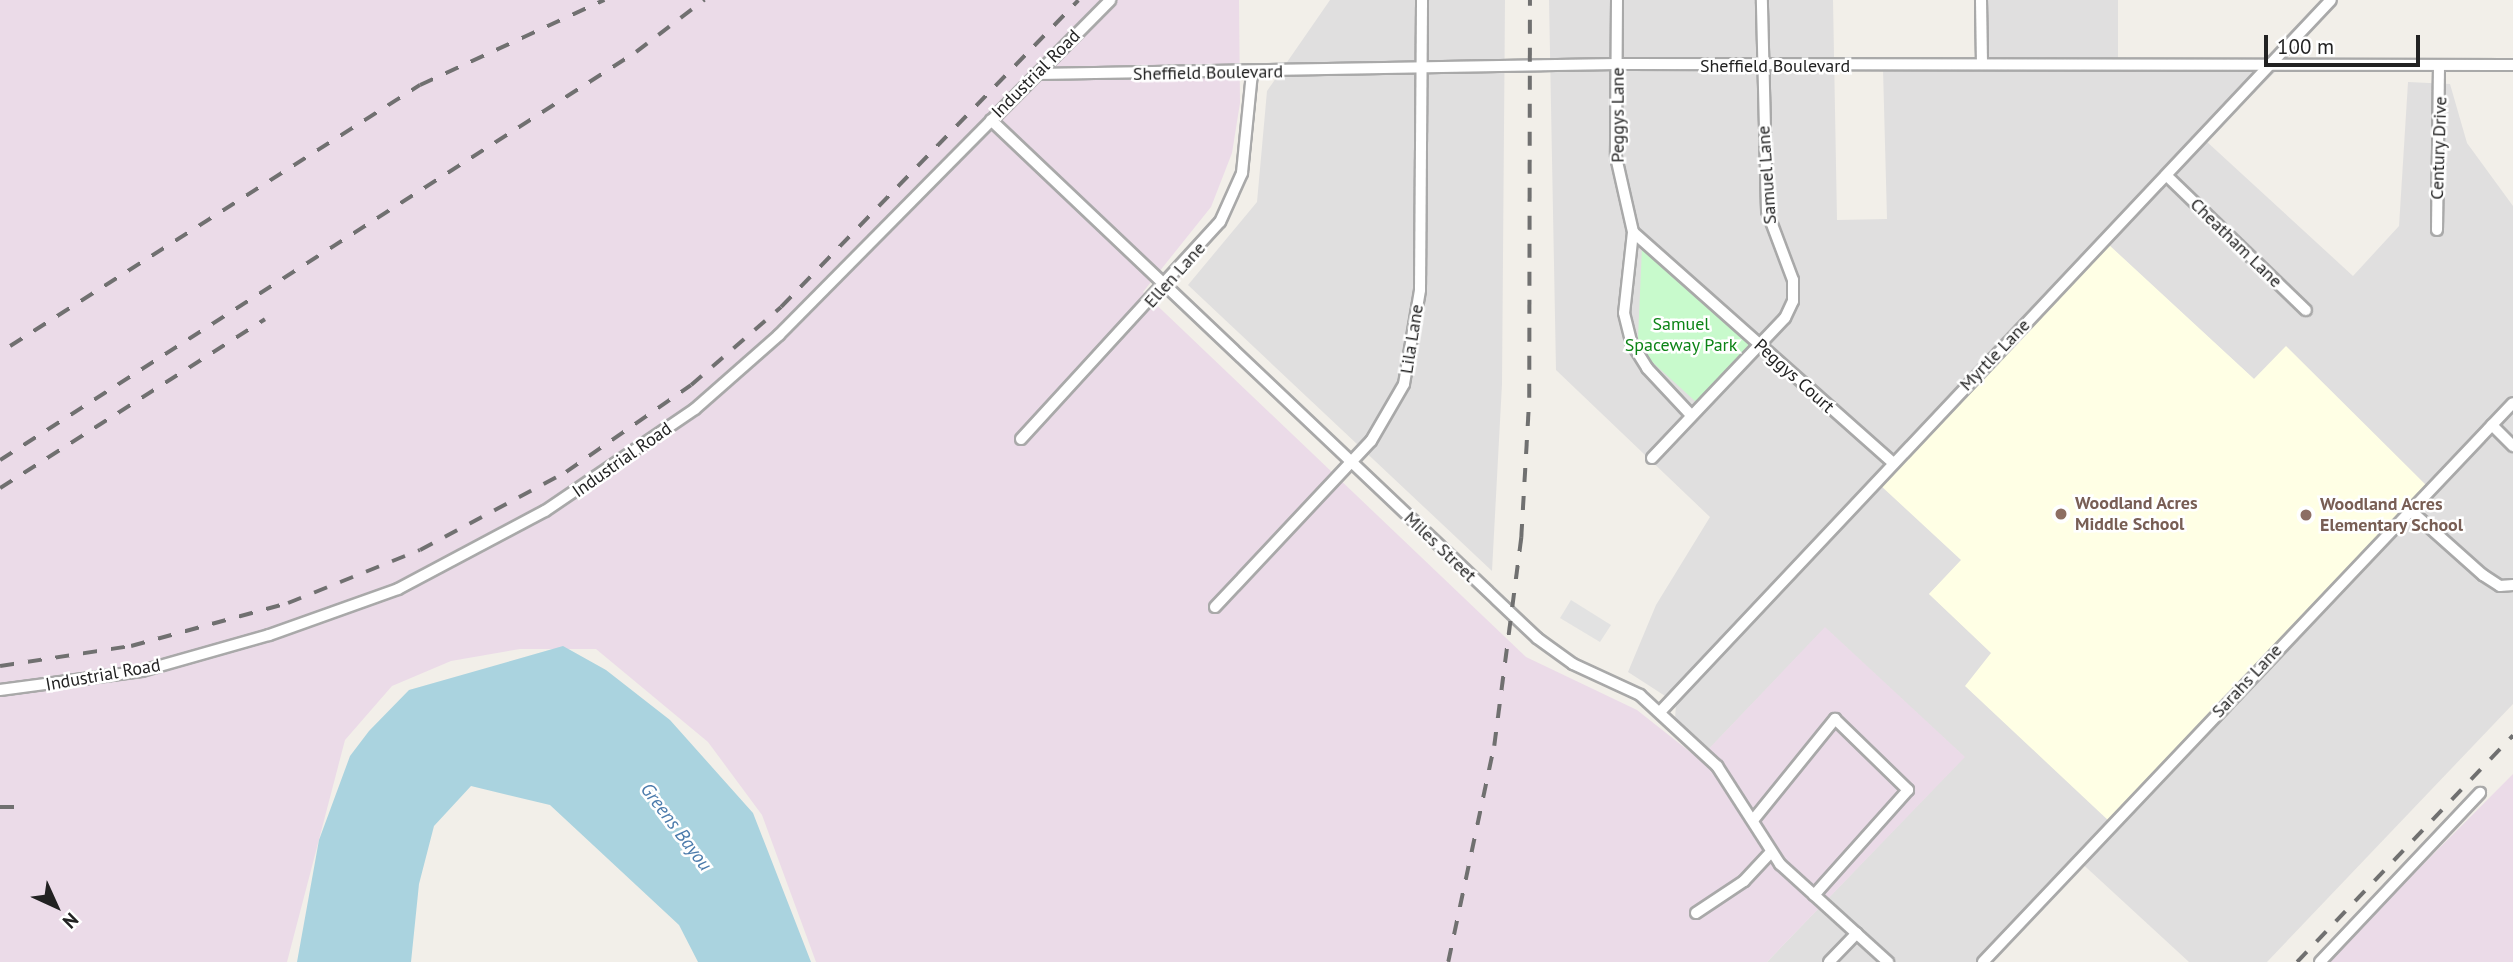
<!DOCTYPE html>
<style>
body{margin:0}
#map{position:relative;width:2513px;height:962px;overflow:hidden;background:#f2efe9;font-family:"PT Sans",sans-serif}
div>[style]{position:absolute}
.residential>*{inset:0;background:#e0dfdf}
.industrial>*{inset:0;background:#ebdbe8}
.education>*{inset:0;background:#ffffe5}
.park>*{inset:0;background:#c8facc}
.parking>*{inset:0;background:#e2e2e2}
.water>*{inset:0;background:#aad3df}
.roads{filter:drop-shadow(2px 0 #a9a9a9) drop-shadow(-2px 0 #a9a9a9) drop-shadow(0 2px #a9a9a9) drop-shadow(0 -2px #a9a9a9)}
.minor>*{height:10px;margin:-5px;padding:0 5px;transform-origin:5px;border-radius:5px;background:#fff}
.rail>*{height:3.5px;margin-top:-1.75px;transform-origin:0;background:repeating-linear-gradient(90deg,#707070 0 14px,transparent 0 28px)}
.dots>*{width:19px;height:19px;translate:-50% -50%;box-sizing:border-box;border:4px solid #fff;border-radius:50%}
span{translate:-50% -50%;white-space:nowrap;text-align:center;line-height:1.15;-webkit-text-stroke:5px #fff;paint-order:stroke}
.street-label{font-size:18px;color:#222}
.park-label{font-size:18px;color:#0c8416}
.education-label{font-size:18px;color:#785e54;font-weight:700}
.left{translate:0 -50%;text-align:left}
.water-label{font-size:19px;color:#4a7aab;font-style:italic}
.north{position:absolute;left:21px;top:871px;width:70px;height:70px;-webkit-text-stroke:5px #fff;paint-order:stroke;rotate:135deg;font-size:19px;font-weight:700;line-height:28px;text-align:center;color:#222}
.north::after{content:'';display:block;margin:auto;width:24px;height:32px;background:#222;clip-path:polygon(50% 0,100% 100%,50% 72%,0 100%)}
.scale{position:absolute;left:2264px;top:35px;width:156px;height:32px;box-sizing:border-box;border:4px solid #222;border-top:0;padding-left:9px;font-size:21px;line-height:24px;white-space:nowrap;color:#222;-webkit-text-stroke:5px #fff;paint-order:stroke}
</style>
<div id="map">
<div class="residential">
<i style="clip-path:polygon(1330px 0,1505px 0,1502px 384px,1492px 571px,1188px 285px,1257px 202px,1267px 91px)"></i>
<i style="clip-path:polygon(evenodd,1549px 0,1833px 0,1837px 220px,1887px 219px,1883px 69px,1988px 68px,1988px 0,2118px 0,2118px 68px,2280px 67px,2206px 141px,2353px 276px,2399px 226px,2408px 82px,2450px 84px,2467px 143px,2513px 206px,2513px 704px,2267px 962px,2189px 962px,2076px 858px,1977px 962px,1767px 962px,1964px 757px,1825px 628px,1709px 749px,1675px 720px,1676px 703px,1628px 672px,1656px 605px,1710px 517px,1556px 370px,1549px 0,2108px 245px,2254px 379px,2286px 346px,1992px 653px,1929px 594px,1962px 560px,2108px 245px)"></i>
</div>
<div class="industrial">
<i style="clip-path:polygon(0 0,1239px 0,1240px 103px,1232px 153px,1211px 207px,1143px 292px,1526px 657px,1637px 710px,1699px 759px,1825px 627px,1965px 757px,1767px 962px,816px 962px,762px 815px,708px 742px,596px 649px,520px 649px,451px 661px,392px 686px,345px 740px,287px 962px,0 962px)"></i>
<i style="clip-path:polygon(2513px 774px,2513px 962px,2326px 962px)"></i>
</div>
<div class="education">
<i style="clip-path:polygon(2108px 244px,2254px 379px,2286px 346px,2428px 487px,2110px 822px,1965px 686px,1991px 653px,1929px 594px,1961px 560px,1880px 485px)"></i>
</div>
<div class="park">
<i style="clip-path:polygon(1642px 247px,1750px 344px,1696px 402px,1649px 359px,1638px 339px)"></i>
</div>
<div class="parking">
<i style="clip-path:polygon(1571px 600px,1611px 625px,1600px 642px,1560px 618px)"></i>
</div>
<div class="water">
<i style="clip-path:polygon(563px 646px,606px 670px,670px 720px,753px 813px,811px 962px,698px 962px,679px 925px,550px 805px,471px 786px,434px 826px,419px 884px,411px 962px,297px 962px,319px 840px,350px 756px,369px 731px,409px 690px)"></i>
</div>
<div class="roads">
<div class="minor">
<i style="left:1617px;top:0;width:157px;rotate:90.4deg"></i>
<i style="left:1616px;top:157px;width:77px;rotate:77.2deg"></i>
<i style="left:1633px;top:232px;width:81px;rotate:96.3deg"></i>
<i style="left:1624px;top:313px;width:30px;rotate:76deg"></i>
<i style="left:1631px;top:342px;width:31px;rotate:58deg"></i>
<i style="left:1647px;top:368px;width:64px;rotate:46.9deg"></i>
<i style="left:1981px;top:0;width:63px;rotate:89.1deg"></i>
<i style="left:1037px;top:74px;width:581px;rotate:-0.99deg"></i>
<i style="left:1618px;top:64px;width:895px;rotate:0.06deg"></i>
<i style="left:991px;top:120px;width:753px;rotate:43.49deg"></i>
<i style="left:1537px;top:638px;width:44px;rotate:35.8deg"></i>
<i style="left:1573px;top:664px;width:74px;rotate:24.8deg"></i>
<i style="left:1640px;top:695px;width:105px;rotate:42.7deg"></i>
<i style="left:1717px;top:766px;width:117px;rotate:57.3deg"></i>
<i style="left:1780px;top:864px;width:146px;rotate:42.2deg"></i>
<i style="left:2167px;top:176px;width:193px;rotate:44deg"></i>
<i style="left:2437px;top:230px;width:165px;rotate:-89.3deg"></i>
<i style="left:1633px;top:232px;width:348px;rotate:41.6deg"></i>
<i style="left:2492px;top:425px;width:30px;rotate:45deg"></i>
<i style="left:1021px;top:439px;width:294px;rotate:-47.5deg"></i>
<i style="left:1220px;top:222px;width:54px;rotate:-65.8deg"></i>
<i style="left:1242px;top:173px;width:100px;rotate:-84.3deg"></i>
<i style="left:1652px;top:458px;width:193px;rotate:-46.5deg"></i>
<i style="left:1785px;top:318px;width:19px;rotate:-65deg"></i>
<i style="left:1793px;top:301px;width:21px;rotate:-90deg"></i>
<i style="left:1793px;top:280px;width:74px;rotate:-110.6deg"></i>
<i style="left:1767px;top:211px;width:211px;rotate:-91.4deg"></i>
<i style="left:2410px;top:510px;width:98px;rotate:41.7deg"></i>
<i style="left:2483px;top:575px;width:20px;rotate:33deg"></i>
<i style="left:2500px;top:586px;width:13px;rotate:-4deg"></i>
<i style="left:1215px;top:607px;width:228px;rotate:-46.8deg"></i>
<i style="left:1371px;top:441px;width:66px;rotate:-59.9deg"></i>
<i style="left:1404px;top:384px;width:95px;rotate:-80.3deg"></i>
<i style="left:1420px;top:290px;width:290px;rotate:-89.6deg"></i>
<i style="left:0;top:690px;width:143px;rotate:-7.6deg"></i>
<i style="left:142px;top:671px;width:132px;rotate:-15.8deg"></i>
<i style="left:269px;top:635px;width:137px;rotate:-19.6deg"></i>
<i style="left:398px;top:589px;width:166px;rotate:-28deg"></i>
<i style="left:545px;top:511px;width:181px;rotate:-34.2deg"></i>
<i style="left:695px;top:409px;width:112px;rotate:-41.4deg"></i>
<i style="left:779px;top:335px;width:471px;rotate:-45.3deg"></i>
<i style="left:1660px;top:712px;width:978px;rotate:-46.7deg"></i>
<i style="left:1754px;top:819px;width:129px;rotate:-51deg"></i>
<i style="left:1835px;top:719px;width:102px;rotate:44.2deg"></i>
<i style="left:1908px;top:790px;width:141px;rotate:131.8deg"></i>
<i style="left:1696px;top:913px;width:58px;rotate:-33.7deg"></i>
<i style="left:1744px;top:881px;width:40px;rotate:-47deg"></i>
<i style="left:1829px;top:962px;width:40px;rotate:-46deg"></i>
<i style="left:1983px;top:962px;width:770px;rotate:-46.53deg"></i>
<i style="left:2320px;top:962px;width:233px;rotate:-46.6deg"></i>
</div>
</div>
<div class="rail">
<i style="left:10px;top:346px;width:486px;rotate:-32.5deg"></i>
<i style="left:420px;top:85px;width:203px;rotate:-24.8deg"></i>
<i style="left:0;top:460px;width:756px;rotate:-32.68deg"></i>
<i style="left:636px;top:52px;width:86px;rotate:-37.4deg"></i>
<i style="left:0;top:488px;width:314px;rotate:-32.5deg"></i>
<i style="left:0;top:666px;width:133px;rotate:-8.7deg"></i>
<i style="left:131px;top:646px;width:163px;rotate:-15.3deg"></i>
<i style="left:288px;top:603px;width:142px;rotate:-21.9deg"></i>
<i style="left:420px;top:550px;width:166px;rotate:-28.1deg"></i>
<i style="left:566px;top:472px;width:152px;rotate:-34.8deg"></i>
<i style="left:691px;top:385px;width:119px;rotate:-40.9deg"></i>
<i style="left:781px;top:307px;width:427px;rotate:-45.9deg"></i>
<i style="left:0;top:807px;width:24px"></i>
<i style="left:1448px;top:962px;width:221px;rotate:-78deg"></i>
<i style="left:1494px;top:746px;width:210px;rotate:-82.6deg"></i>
<i style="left:1521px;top:538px;width:140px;rotate:-86.7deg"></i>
<i style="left:1529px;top:398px;width:398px;rotate:-89.9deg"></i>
<i style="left:2297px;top:962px;width:313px;rotate:-46.4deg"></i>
</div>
<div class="dots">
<i style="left:2061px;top:514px;background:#8d6e63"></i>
<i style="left:2306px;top:515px;background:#8d6e63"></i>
</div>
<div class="street-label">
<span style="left:1775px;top:66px">Sheffield Boulevard</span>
<span style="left:1208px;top:73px;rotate:-1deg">Sheffield Boulevard</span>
<span style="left:1036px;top:74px;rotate:-45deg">Industrial Road</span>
<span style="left:1618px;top:115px;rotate:-90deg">Peggys Lane</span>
<span style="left:2439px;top:148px;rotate:-88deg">Century Drive</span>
<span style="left:1767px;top:175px;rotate:-94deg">Samuel Lane</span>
<span style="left:2236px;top:243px;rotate:44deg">Cheatham Lane</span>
<span style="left:1175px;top:275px;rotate:-48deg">Ellen Lane</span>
<span style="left:1412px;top:339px;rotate:-81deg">Lila Lane</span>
<span style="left:1995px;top:355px;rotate:-46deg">Myrtle Lane</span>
<span style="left:1794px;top:376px;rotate:42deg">Peggys Court</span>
<span style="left:622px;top:460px;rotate:-35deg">Industrial Road</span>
<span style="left:1440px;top:547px;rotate:44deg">Miles Street</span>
<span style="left:103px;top:675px;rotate:-10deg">Industrial Road</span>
<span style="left:2247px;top:681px;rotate:-47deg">Sarahs Lane</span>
</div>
<div class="park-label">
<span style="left:1681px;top:335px">Samuel<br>Spaceway Park</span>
</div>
<div class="education-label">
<span class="left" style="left:2075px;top:514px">Woodland Acres<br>Middle School</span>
<span class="left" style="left:2320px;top:515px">Woodland Acres<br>Elementary School</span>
</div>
<div class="water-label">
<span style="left:676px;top:827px;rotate:53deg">Greens Bayou</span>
</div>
<div class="north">N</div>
<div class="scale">100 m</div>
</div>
